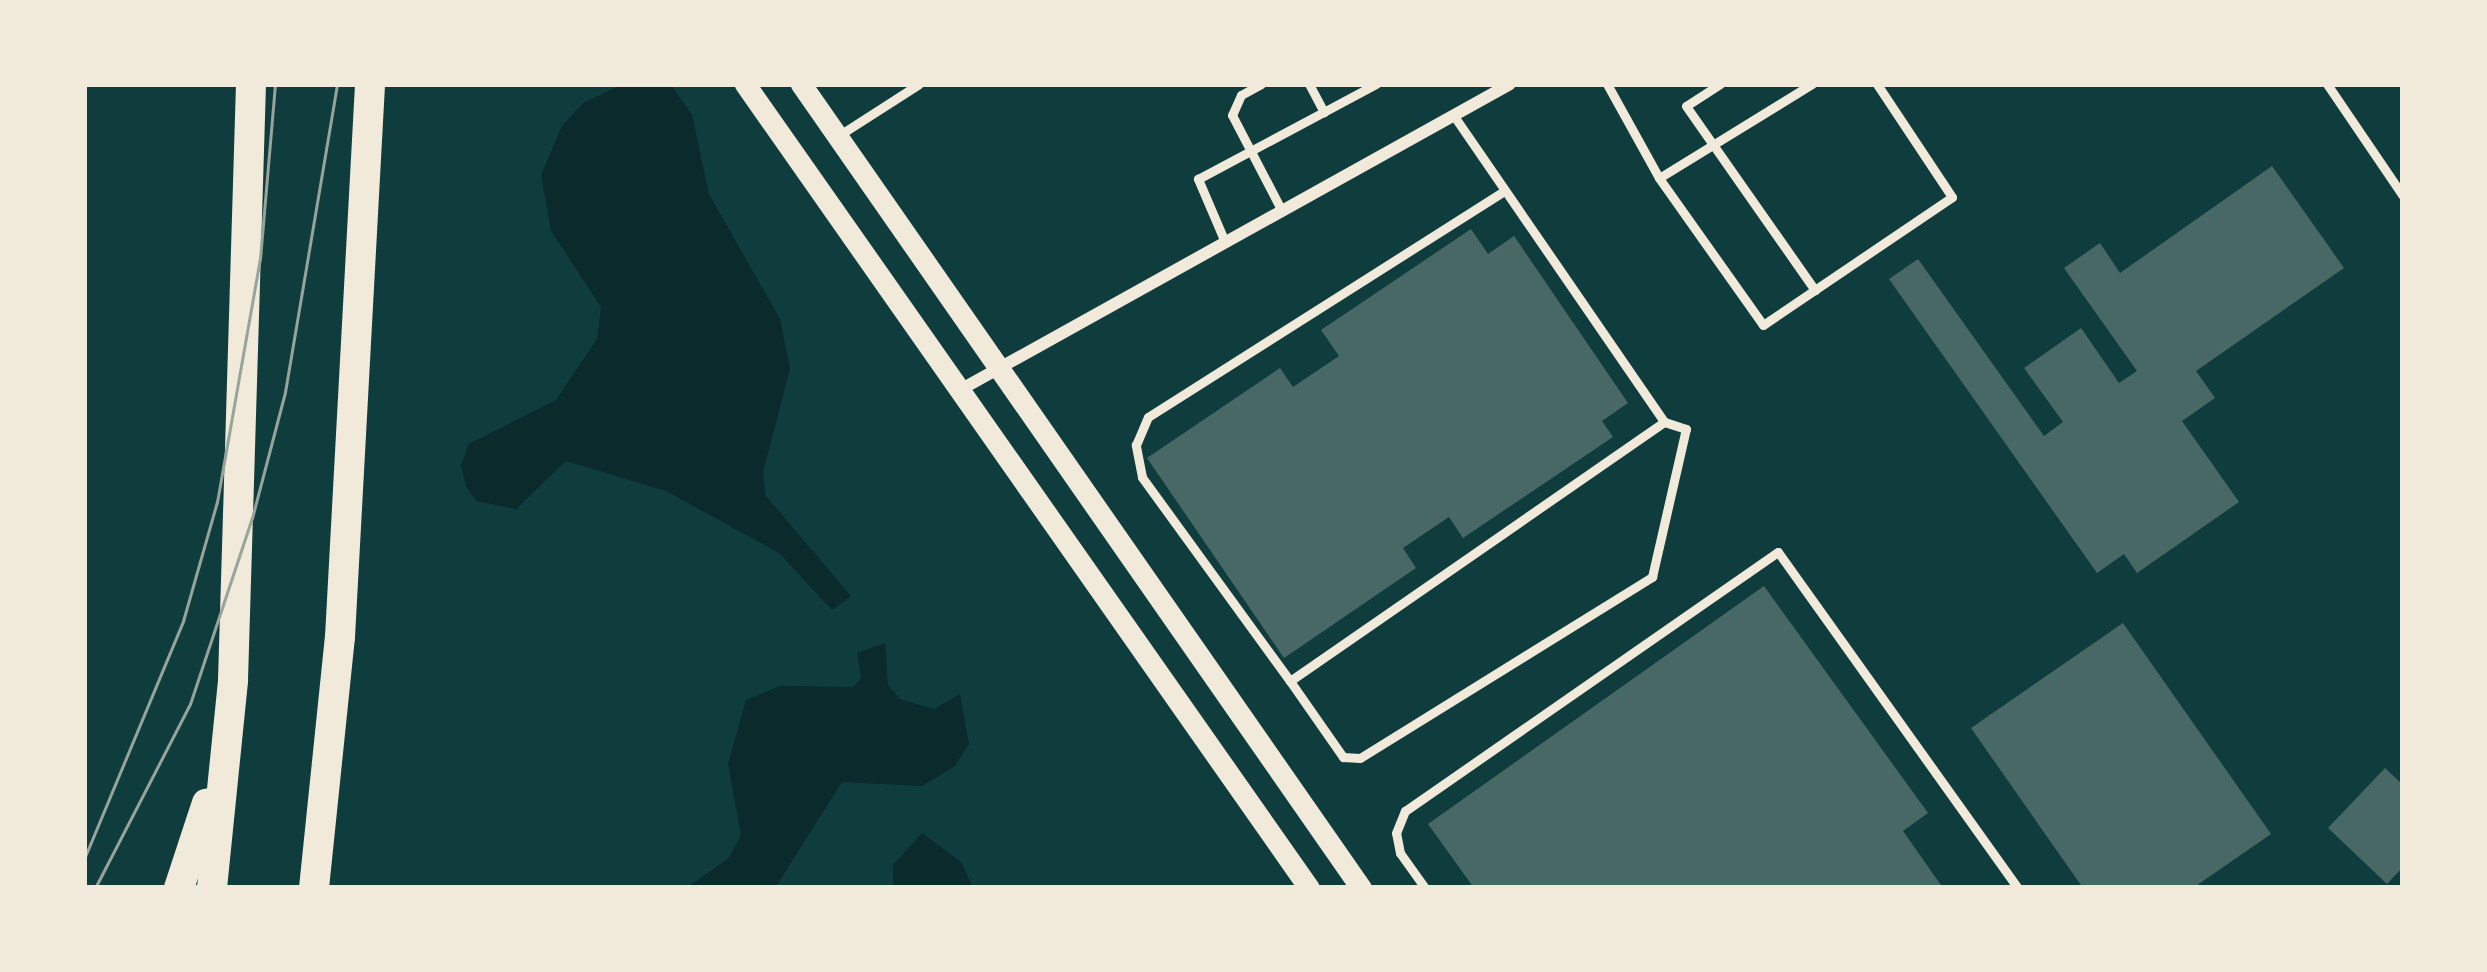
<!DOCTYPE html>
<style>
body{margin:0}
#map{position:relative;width:2487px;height:972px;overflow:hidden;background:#0f3d3e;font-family:"Asap Condensed",sans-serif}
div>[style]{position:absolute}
.water>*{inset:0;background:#0a2a2b}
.building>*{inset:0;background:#486865}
.service>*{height:9px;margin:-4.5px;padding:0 4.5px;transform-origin:4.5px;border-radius:4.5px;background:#f1e9da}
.minor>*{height:12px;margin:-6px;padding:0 6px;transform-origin:6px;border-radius:6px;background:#f1e9da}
.tertiary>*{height:21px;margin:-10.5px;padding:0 10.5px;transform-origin:10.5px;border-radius:10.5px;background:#f1e9da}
.primary>*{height:30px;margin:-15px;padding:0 15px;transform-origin:15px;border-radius:15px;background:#f1e9da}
.tram>*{height:3px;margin:-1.5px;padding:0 1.5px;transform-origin:1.5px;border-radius:1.5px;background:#97a49c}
span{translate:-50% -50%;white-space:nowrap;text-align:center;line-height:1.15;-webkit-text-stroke:12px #f1e9da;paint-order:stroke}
.frame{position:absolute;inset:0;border:87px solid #f1e9da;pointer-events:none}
</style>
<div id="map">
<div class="water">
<i style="clip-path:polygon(623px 84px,671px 85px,692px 115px,709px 194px,780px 319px,790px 369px,763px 472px,766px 496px,851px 596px,832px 610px,779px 553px,666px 491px,566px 461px,516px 509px,476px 501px,466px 486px,461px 465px,469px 444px,556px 400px,597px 339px,601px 307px,551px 231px,541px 175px,562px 126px,583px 103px)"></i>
<i style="clip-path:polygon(885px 643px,888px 685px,900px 699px,934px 709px,960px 694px,969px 744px,955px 766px,922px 786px,842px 782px,775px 888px,686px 888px,728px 859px,741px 835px,728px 764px,746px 700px,780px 686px,853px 687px,861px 678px,857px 653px)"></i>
<i style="clip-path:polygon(922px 833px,961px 862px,973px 888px,893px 888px,893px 865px)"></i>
</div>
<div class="building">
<i style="clip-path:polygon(2272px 166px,2344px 268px,2196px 371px,2215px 398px,2182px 421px,2239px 502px,2137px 573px,2124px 554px,2097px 573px,1889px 279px,1918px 259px,2044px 436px,2063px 422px,2024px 368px,2081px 328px,2119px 383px,2137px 371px,2064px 268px,2100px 243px,2120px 273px)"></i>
<i style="clip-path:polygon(1471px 229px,1488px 254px,1514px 236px,1628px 403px,1602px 421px,1613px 437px,1463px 538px,1449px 517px,1403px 548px,1416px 568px,1284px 658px,1147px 458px,1280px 368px,1293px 387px,1339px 356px,1321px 330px)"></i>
<i style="clip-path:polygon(1764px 586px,1928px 813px,1903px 831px,1943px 888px,1474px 888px,1428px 824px)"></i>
<i style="clip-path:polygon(2123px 623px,2271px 834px,2193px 888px,2083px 888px,1971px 728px)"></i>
<i style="clip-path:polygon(2385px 768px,2403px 785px,2403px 867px,2387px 884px,2328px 828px)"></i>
</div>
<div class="service">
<i style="left:1261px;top:84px;width:23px;rotate:151deg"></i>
<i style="left:1241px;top:95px;width:22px;rotate:114deg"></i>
<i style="left:1232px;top:115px;width:108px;rotate:62.5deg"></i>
<i style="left:1309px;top:84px;width:32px;rotate:62deg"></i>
<i style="left:1607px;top:84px;width:107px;rotate:61deg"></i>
<i style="left:1659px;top:178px;width:180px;rotate:54.7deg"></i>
<i style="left:1763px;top:325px;width:228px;rotate:-34.1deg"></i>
<i style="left:1952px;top:197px;width:136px;rotate:-123.6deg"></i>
<i style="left:1720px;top:84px;width:40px;rotate:147.1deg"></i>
<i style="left:1686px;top:106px;width:225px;rotate:55deg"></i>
<i style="left:2327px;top:84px;width:135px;rotate:55.8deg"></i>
<i style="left:1454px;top:116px;width:371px;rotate:55.5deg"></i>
<i style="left:1664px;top:422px;width:455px;rotate:145.3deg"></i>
<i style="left:1290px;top:681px;width:252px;rotate:-126deg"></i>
<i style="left:1142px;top:477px;width:33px;rotate:-101deg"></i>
<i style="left:1136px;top:445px;width:30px;rotate:-67deg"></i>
<i style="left:1148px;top:417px;width:422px;rotate:-32.4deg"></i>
<i style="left:838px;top:136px;width:96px;rotate:-32.7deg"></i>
<i style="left:1659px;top:178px;width:180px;rotate:-31.6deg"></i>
<i style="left:1225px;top:242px;width:69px;rotate:-113.2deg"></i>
<i style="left:1198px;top:179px;width:202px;rotate:-28.1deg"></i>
<i style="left:1290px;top:681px;width:93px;rotate:55.1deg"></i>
<i style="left:1343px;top:757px;width:17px;rotate:3deg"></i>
<i style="left:1360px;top:758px;width:344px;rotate:-31.8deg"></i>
<i style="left:1652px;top:577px;width:152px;rotate:-77.1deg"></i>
<i style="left:1686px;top:429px;width:23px;rotate:-162deg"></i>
<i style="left:1425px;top:888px;width:43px;rotate:-125.5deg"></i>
<i style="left:1400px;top:853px;width:20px;rotate:-101deg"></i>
<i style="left:1396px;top:833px;width:24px;rotate:-68deg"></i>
<i style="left:1405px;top:811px;width:454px;rotate:-34.8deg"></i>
<i style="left:1778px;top:552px;width:413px;rotate:54.5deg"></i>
</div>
<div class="minor">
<i style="left:960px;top:390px;width:629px;rotate:-29.09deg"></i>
</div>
<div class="tertiary">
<i style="left:745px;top:84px;width:982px;rotate:54.95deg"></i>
<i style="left:801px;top:84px;width:980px;rotate:55.14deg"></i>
</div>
<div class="primary">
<i style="left:179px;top:888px;width:89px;rotate:-71.8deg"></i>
<i style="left:212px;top:888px;width:209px;rotate:-84.2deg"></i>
<i style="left:233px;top:680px;width:596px;rotate:-88.27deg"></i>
<i style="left:314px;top:888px;width:252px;rotate:-84.1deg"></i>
<i style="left:340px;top:637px;width:554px;rotate:-86.89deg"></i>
</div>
<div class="tram">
<i style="left:84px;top:859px;width:258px;rotate:-67.4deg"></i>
<i style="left:183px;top:621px;width:124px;rotate:-74.1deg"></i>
<i style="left:217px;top:502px;width:247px;rotate:-80deg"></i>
<i style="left:260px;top:259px;width:176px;rotate:-85.1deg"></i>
<i style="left:95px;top:888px;width:207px;rotate:-62.7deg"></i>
<i style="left:190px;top:704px;width:196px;rotate:-71.6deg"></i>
<i style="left:252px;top:518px;width:130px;rotate:-75.3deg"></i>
<i style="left:285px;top:392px;width:312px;rotate:-80.4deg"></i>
</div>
<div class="frame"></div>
</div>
